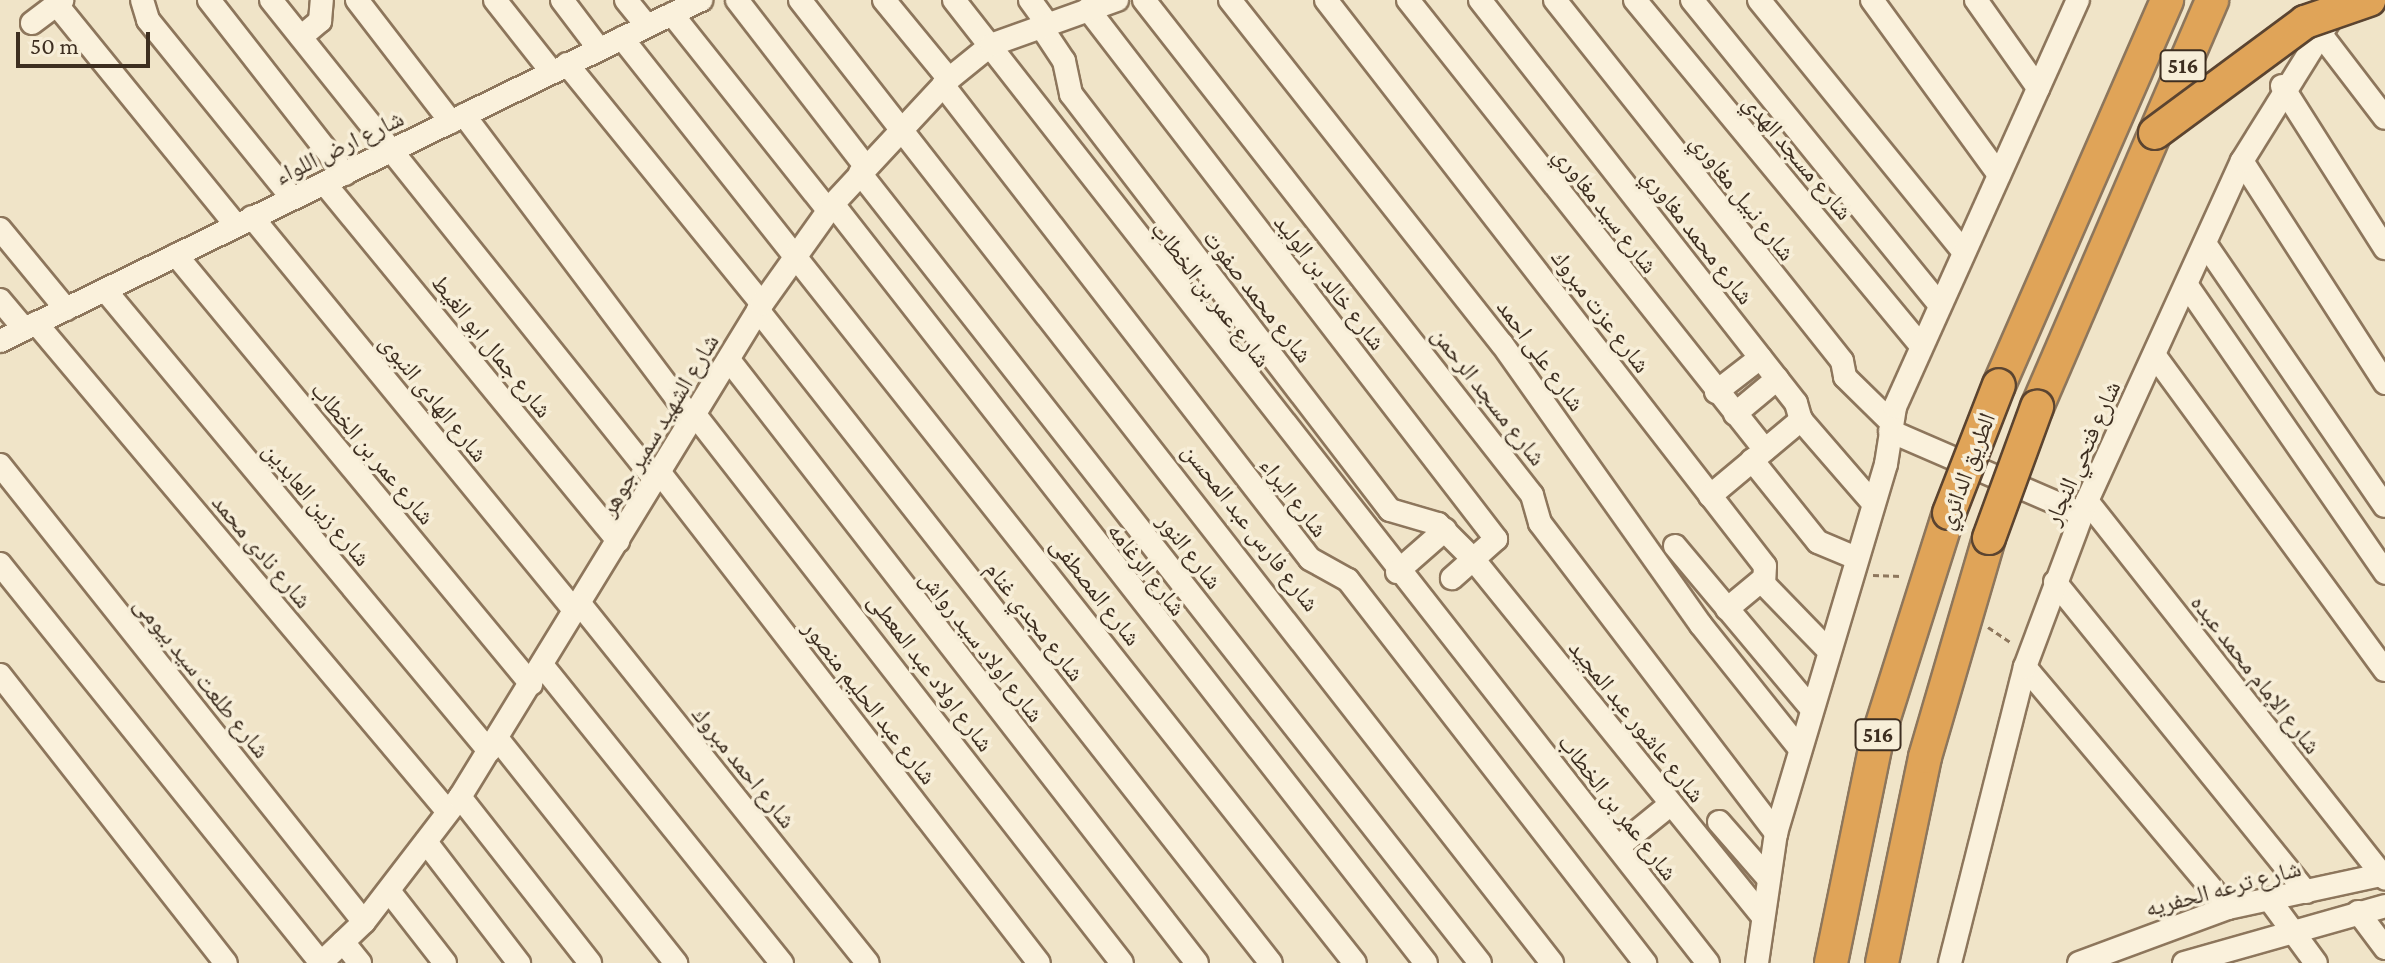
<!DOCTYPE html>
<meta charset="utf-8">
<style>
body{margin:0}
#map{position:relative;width:2385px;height:963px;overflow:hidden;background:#f0e4c8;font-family:"Crimson Pro","Noto Naskh Arabic",serif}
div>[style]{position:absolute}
.path>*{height:3px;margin-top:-1.5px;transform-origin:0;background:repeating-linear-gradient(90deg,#8d765c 0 6px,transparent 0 10px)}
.roads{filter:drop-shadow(2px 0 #8d765c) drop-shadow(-2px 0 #8d765c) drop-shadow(0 2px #8d765c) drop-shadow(0 -2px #8d765c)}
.minor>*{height:22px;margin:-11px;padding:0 11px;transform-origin:11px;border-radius:11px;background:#faf1dc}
.highway>*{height:32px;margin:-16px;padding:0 16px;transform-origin:16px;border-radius:16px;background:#e0a458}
.bridges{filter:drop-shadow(2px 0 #5b4430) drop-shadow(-2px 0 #5b4430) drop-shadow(0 2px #5b4430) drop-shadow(0 -2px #5b4430)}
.highway-bridge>*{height:32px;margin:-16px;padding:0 16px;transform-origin:16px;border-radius:16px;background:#e0a458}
span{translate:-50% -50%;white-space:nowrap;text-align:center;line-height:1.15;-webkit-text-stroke:7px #f7eed8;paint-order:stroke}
.shield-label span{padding:2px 6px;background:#f7eed8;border:2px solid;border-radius:6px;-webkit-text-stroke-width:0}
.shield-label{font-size:22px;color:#3d2e20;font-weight:700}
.street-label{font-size:24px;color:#3d2e20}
.scale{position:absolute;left:16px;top:32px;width:134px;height:36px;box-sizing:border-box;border:4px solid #3d2e20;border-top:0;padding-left:10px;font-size:24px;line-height:28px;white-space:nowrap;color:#3d2e20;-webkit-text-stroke:6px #f7eed8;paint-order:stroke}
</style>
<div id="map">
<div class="path">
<i style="left:1873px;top:575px;width:28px;rotate:2deg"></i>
<i style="left:1988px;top:627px;width:29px;rotate:34deg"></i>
</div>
<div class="roads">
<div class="minor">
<i style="left:142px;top:0;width:21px;rotate:73deg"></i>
<i style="left:148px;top:20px;width:229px;rotate:51deg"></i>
<i style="left:209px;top:0;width:221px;rotate:52deg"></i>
<i style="left:271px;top:0;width:616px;rotate:51.33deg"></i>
<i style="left:357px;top:0;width:154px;rotate:52.4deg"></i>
<i style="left:495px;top:0;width:90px;rotate:51.7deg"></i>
<i style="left:562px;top:0;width:61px;rotate:52.9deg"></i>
<i style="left:626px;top:0;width:33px;rotate:51deg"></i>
<i style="left:737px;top:0;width:211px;rotate:52.3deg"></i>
<i style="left:800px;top:0;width:1222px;rotate:52.01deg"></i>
<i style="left:884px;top:0;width:102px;rotate:50.6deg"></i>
<i style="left:954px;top:0;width:1223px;rotate:51.94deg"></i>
<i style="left:1030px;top:0;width:29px;rotate:54deg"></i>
<i style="left:1144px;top:0;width:629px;rotate:51.91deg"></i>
<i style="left:1532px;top:495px;width:29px;rotate:74deg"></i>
<i style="left:1540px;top:523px;width:390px;rotate:52.7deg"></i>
<i style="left:1230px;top:0;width:439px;rotate:51.7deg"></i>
<i style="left:1502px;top:344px;width:344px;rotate:54.7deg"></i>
<i style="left:1701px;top:625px;width:159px;rotate:51.4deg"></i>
<i style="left:1326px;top:0;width:716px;rotate:52.2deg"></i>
<i style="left:1765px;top:566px;width:18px;rotate:93deg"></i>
<i style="left:1764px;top:584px;width:92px;rotate:45.9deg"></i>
<i style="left:1408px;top:0;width:574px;rotate:51.57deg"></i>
<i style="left:1480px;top:0;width:512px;rotate:51.9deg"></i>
<i style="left:1796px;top:403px;width:18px;rotate:74deg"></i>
<i style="left:1801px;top:420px;width:110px;rotate:49.1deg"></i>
<i style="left:1555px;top:0;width:461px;rotate:51.5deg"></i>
<i style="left:1842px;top:361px;width:16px;rotate:79deg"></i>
<i style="left:1845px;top:377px;width:64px;rotate:44.4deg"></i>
<i style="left:1635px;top:0;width:449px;rotate:50.4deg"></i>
<i style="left:1692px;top:0;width:393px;rotate:50.9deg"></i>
<i style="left:1759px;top:0;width:325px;rotate:50.9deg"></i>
<i style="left:1872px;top:0;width:216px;rotate:54deg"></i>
<i style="left:1976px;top:0;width:108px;rotate:54.8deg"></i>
<i style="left:57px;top:5px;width:284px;rotate:50.9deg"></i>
<i style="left:1088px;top:9px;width:669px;rotate:52.41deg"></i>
<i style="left:1496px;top:539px;width:59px;rotate:138.4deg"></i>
<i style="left:672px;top:14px;width:251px;rotate:51.5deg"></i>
<i style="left:32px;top:23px;width:38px;rotate:-37deg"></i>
<i style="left:1040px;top:25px;width:43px;rotate:56.3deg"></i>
<i style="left:1064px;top:61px;width:34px;rotate:78deg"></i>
<i style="left:1071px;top:94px;width:524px;rotate:52.52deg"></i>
<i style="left:1390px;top:510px;width:50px;rotate:16.3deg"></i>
<i style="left:1438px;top:524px;width:51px;rotate:45deg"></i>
<i style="left:1474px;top:560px;width:456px;rotate:51deg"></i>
<i style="left:2319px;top:32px;width:108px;rotate:52.5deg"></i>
<i style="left:301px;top:37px;width:25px;rotate:-40deg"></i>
<i style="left:320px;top:21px;width:21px;rotate:-85deg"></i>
<i style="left:622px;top:38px;width:1180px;rotate:51.61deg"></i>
<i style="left:567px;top:64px;width:309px;rotate:50.9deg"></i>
<i style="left:943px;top:85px;width:599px;rotate:52.25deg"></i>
<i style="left:1310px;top:559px;width:43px;rotate:28.9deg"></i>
<i style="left:1348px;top:580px;width:485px;rotate:52.2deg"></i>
<i style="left:2282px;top:86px;width:192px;rotate:57.6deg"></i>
<i style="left:464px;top:115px;width:381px;rotate:53.1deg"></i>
<i style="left:2242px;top:161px;width:264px;rotate:57.2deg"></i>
<i style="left:860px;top:173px;width:1004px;rotate:51.87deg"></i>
<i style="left:325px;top:184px;width:462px;rotate:50.6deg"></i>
<i style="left:833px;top:204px;width:963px;rotate:52deg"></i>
<i style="left:252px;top:217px;width:509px;rotate:50.66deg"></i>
<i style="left:0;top:229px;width:104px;rotate:50.5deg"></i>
<i style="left:2206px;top:245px;width:316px;rotate:55.6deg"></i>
<i style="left:176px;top:255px;width:557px;rotate:50.39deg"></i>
<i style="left:2188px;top:287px;width:347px;rotate:55.4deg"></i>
<i style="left:105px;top:290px;width:600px;rotate:50.21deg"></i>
<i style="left:0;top:300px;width:38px;rotate:50deg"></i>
<i style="left:758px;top:310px;width:830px;rotate:51.85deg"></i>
<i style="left:36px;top:323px;width:639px;rotate:49.88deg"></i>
<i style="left:0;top:341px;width:780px;rotate:-25.94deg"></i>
<i style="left:2155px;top:356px;width:389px;rotate:53.8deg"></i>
<i style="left:729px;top:360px;width:763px;rotate:52.18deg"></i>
<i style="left:1716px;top:392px;width:56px;rotate:-37.7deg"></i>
<i style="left:1735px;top:414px;width:55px;rotate:-39.8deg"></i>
<i style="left:696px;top:416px;width:693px;rotate:52.09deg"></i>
<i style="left:1890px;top:431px;width:209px;rotate:23.4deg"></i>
<i style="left:1752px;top:460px;width:105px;rotate:51.2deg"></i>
<i style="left:1818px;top:542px;width:41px;rotate:22.8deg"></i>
<i style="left:0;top:465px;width:584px;rotate:51.46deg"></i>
<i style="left:660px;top:473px;width:619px;rotate:52.28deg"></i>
<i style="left:1710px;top:496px;width:119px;rotate:-39.9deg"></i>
<i style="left:2087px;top:501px;width:481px;rotate:51.7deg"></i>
<i style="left:1675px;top:546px;width:212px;rotate:50deg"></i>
<i style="left:0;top:564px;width:512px;rotate:51.18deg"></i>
<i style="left:321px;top:963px;width:59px;rotate:-43.6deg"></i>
<i style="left:364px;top:922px;width:158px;rotate:-52.5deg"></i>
<i style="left:460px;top:797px;width:578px;rotate:-58.51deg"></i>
<i style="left:762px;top:304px;width:123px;rotate:-54.6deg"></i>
<i style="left:833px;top:204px;width:171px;rotate:-47.1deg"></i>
<i style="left:949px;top:79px;width:54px;rotate:-39deg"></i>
<i style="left:991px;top:45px;width:134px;rotate:-19.7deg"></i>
<i style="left:1397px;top:572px;width:64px;rotate:-41.2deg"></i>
<i style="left:2055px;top:582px;width:399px;rotate:51deg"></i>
<i style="left:580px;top:604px;width:460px;rotate:51.3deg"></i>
<i style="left:1727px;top:609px;width:45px;rotate:-39.6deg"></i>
<i style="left:542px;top:665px;width:383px;rotate:51.2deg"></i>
<i style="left:2025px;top:667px;width:315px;rotate:49.9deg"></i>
<i style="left:0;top:675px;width:366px;rotate:51.9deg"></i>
<i style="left:497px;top:738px;width:288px;rotate:51.5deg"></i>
<i style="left:460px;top:797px;width:211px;rotate:51.9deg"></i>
<i style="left:1719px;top:822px;width:73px;rotate:48.9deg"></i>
<i style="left:426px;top:842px;width:153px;rotate:52.5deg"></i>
<i style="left:1618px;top:847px;width:68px;rotate:-39.1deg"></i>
<i style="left:389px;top:891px;width:91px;rotate:52.1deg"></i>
<i style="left:2269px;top:899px;width:79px;rotate:53.7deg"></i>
<i style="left:2358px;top:912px;width:45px;rotate:53.1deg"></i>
<i style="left:343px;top:942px;width:27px;rotate:51deg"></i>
<i style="left:1757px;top:963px;width:131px;rotate:-81.7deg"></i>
<i style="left:1776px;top:833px;width:385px;rotate:-73.4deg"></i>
<i style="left:1886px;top:464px;width:58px;rotate:-81deg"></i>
<i style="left:1895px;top:407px;width:446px;rotate:-65.8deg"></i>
<i style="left:1950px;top:963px;width:305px;rotate:-75.8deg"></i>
<i style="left:2025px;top:667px;width:177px;rotate:-69.5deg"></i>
<i style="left:2087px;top:501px;width:374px;rotate:-65.5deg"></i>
<i style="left:2242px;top:161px;width:174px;rotate:-58.1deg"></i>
<i style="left:2079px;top:963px;width:159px;rotate:-20.3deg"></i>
<i style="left:2228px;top:908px;width:161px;rotate:-12.2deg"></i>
<i style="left:2184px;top:963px;width:209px;rotate:-15.8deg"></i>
</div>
<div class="highway">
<i style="left:1999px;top:385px;width:420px;rotate:-66.4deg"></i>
<i style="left:2037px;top:407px;width:443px;rotate:-66.7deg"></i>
<i style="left:1831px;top:963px;width:225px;rotate:-78.4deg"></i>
<i style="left:1876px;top:743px;width:241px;rotate:-72.4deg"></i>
<i style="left:1882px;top:963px;width:210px;rotate:-78.2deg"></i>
<i style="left:1925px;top:757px;width:228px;rotate:-73.7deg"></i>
</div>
</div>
<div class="bridges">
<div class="highway-bridge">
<i style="left:2155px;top:133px;width:187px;rotate:-36.5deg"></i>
<i style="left:2305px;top:22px;width:68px;rotate:-19deg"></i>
<i style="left:1949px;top:513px;width:137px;rotate:-68.7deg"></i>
<i style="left:1989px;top:538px;width:140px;rotate:-69.9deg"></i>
</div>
</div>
<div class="shield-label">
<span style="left:2183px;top:66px">516</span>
<span style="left:1878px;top:735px">516</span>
</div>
<div class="street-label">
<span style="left:339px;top:147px;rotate:-26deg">شارع ارض اللواء</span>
<span style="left:1798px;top:157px;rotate:50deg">شارع مسجد الهدي</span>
<span style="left:1743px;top:197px;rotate:52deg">شارع نبيل مغاوري</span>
<span style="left:1606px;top:210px;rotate:52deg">شارع سيد مغاوري</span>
<span style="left:1698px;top:236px;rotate:52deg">شارع محمد مغاوري</span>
<span style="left:1330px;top:282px;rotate:52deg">شارع خالد بن الوليد</span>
<span style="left:1211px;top:294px;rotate:52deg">شارع عمر بن الخطاب</span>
<span style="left:1258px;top:296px;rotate:52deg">شارع محمد صفوت</span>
<span style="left:1601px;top:311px;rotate:53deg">شارع عزت مبروك</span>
<span style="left:492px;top:346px;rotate:51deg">شارع جمال ابو الغيط</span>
<span style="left:1541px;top:355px;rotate:54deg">شارع على احمد</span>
<span style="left:1489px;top:396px;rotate:52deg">شارع مسجد الرحمن</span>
<span style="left:434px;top:398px;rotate:51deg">شارع الهادى النبوى</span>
<span style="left:659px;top:425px;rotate:-59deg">شارع الشهيد سمير جوهر</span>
<span style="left:373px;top:453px;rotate:50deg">شارع عمر بن الخطاب</span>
<span style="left:2082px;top:453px;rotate:-66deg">شارع فتحي النجار</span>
<span style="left:1966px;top:471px;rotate:-69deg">الطريق الدائري</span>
<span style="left:1294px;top:497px;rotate:52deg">شارع البراء</span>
<span style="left:317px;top:504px;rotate:50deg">شارع زين العابدين</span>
<span style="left:1251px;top:527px;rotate:52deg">شارع فارس عبد المحسن</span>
<span style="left:262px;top:551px;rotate:50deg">شارع نادى محمد</span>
<span style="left:1190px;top:551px;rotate:52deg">شارع النور</span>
<span style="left:1147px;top:569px;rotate:52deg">شارع الرغامه</span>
<span style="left:1096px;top:591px;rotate:52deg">شارع المصطفى</span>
<span style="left:1035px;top:621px;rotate:52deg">شارع مجدي غنام</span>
<span style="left:982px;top:646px;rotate:52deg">شارع اولاد سيد رواش</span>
<span style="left:931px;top:672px;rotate:53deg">شارع اولاد عبد المعطى</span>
<span style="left:2256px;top:674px;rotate:52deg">شارع الإمام محمد عبده</span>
<span style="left:202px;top:677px;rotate:51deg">شارع طلعت سيد بيومى</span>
<span style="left:870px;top:702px;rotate:52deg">شارع عبد الحليم منصور</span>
<span style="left:1637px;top:721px;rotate:51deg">شارع عاشور عبد المجيد</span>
<span style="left:744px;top:767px;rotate:51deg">شارع احمد مبروك</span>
<span style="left:1618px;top:807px;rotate:52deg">شارع عمر بن الخطاب</span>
<span style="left:2223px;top:888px;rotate:-15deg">شارع ترعه الحفريه</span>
</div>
<div class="scale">50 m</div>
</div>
